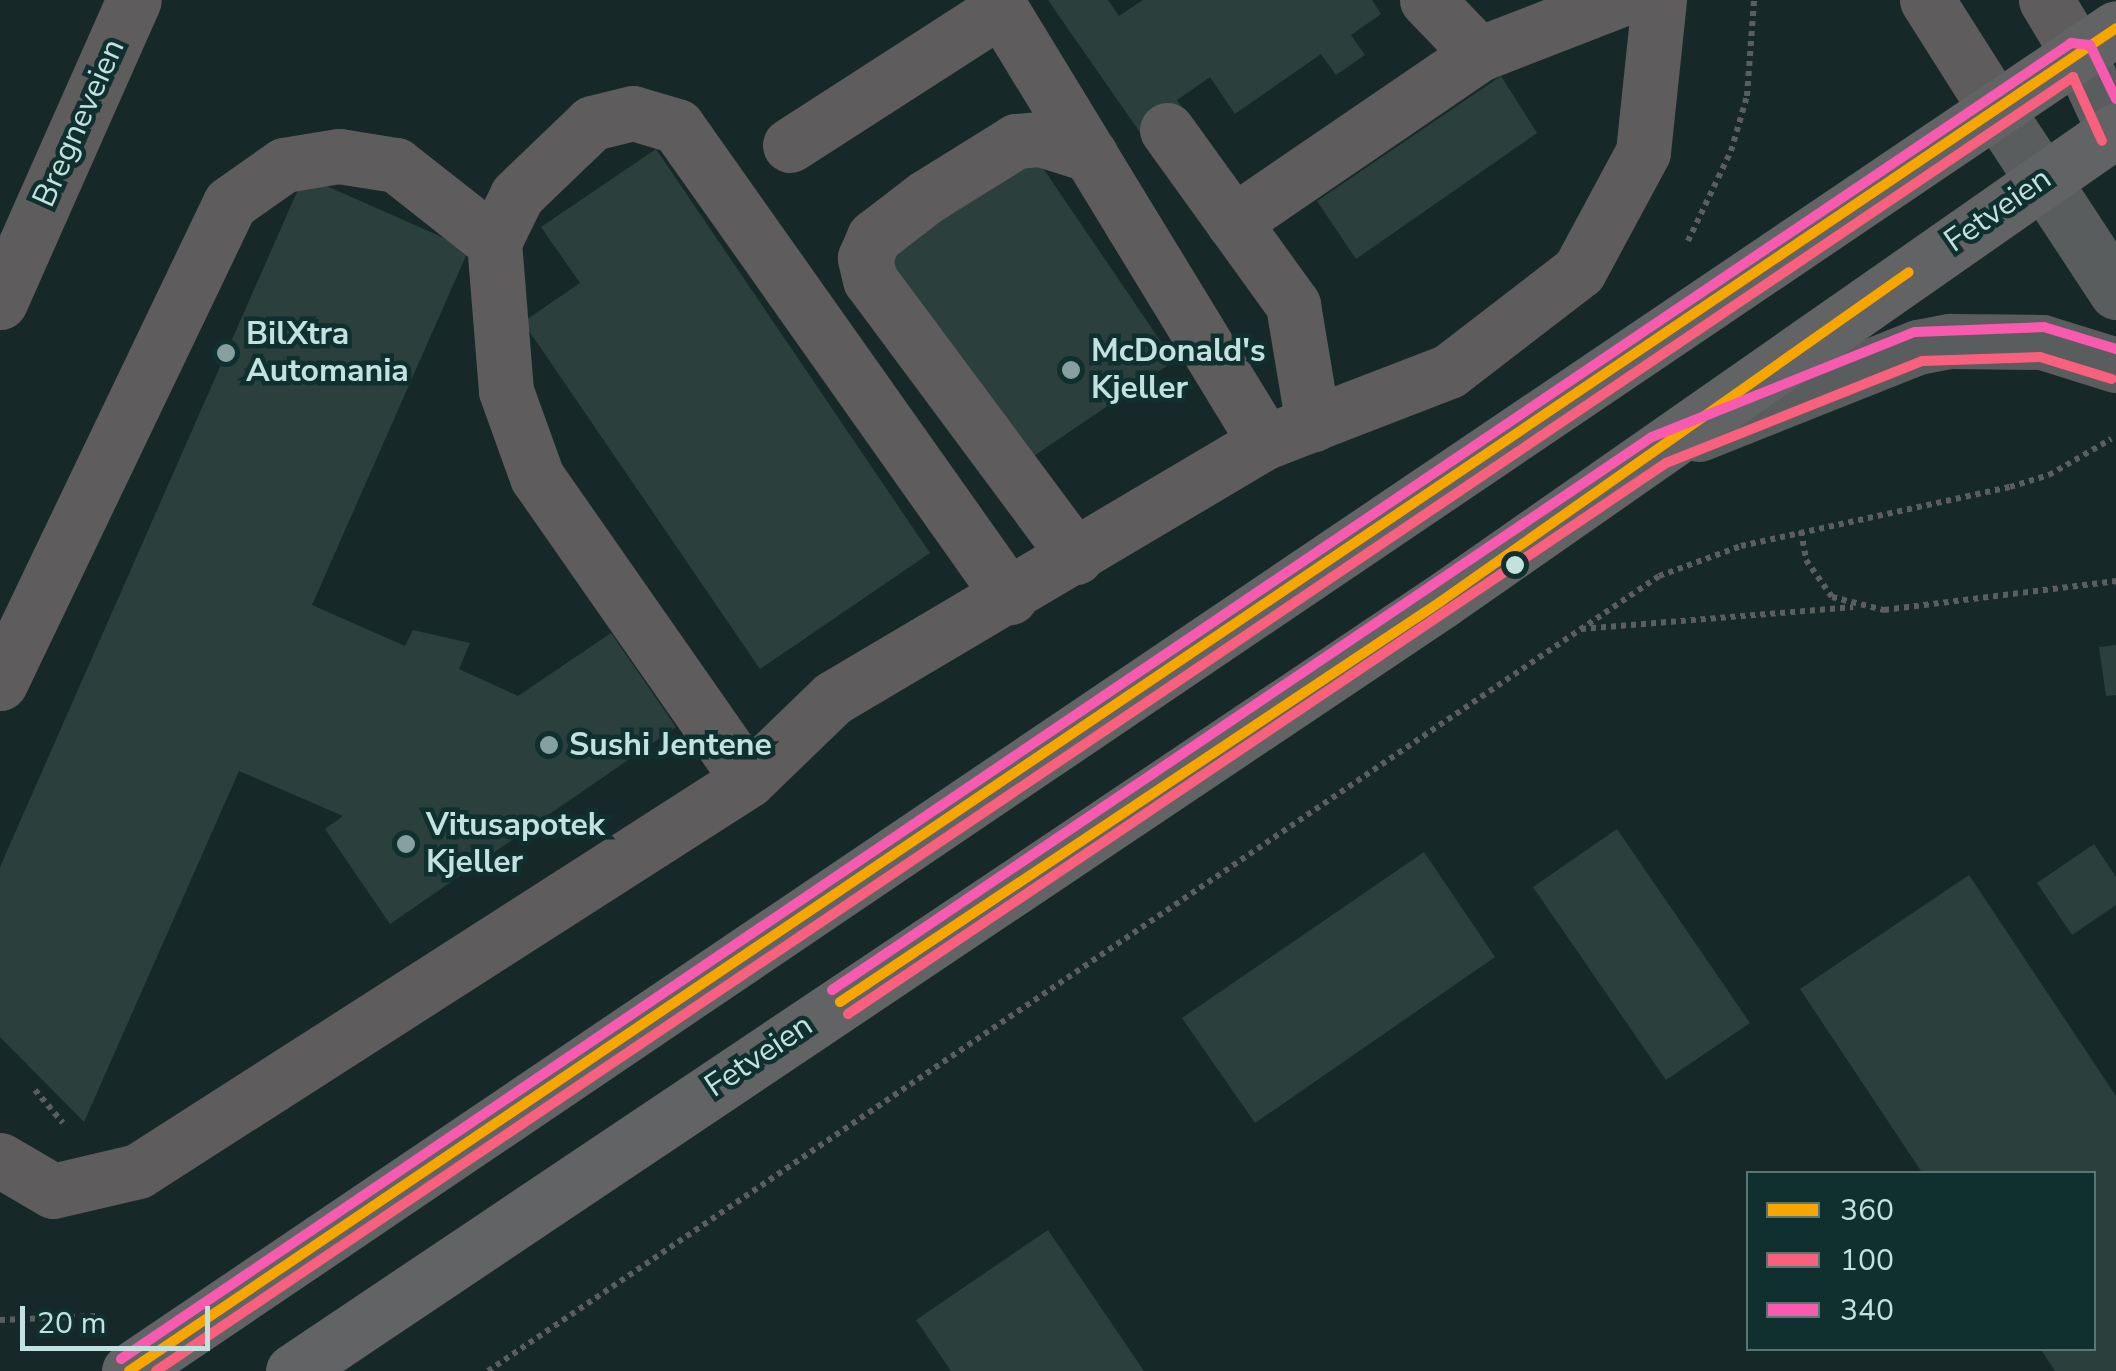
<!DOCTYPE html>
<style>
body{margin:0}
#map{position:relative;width:2116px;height:1371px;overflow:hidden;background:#172828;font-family:"Nunito Sans",sans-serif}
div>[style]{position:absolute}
.building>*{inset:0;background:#2b403d}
.path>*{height:6px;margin-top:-3px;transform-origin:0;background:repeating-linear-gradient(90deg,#5a5e5f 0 5px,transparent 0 10px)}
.minor>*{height:55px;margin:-27.5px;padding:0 27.5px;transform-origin:27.5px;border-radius:27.5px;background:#5e5c5d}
.major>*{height:55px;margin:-27.5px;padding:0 27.5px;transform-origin:27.5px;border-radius:27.5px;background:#5a5d5e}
.highway>*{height:55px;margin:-27.5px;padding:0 27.5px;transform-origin:27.5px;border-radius:27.5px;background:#616364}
.bus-1>*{height:10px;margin:-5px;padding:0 5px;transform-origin:5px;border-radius:5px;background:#f7a600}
.bus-2>*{height:10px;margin:-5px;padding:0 5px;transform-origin:5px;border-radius:5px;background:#f8607d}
.bus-3>*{height:10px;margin:-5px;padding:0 5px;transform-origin:5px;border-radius:5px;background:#f75aaf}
.dots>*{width:28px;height:28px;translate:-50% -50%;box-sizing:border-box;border:5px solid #0f302f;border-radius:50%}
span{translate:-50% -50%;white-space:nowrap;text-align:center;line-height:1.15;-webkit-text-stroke:9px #0f302f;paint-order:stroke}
.street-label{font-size:32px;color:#c2e1df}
.poi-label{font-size:32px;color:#c2e1df;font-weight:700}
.left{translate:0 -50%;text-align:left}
.legend{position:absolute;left:1746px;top:1171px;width:350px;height:180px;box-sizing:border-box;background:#0f302f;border:2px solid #577775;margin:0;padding:12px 18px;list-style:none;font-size:30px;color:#c2e1df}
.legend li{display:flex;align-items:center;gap:20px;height:50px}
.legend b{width:50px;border:2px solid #577775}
.scale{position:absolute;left:20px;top:1306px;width:190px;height:45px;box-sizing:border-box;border:5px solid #c2e1df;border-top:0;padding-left:12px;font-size:30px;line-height:35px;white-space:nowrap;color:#c2e1df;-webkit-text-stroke:8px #0f302f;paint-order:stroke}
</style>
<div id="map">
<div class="building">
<i style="clip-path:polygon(1048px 0,1108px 0,1119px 16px,1143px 0,1372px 0,1381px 14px,1351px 35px,1365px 55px,1336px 75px,1321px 54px,1235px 114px,1210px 77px,1177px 100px,1188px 116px,1148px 144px)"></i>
<i style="clip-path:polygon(1501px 76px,1537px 133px,1356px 259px,1317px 201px)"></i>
<i style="clip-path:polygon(656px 149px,930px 553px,760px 669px,523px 322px,580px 283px,541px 227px)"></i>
<i style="clip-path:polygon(1030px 149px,1174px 361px,1019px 466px,876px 255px)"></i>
<i style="clip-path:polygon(304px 176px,469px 249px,312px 605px,405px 646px,413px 630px,470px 643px,459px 669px,518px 696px,611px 633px,676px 727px,390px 924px,325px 829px,343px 816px,239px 771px,84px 1122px,0 1037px,0 867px)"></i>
<i style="clip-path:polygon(2116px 645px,2116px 695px,2106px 696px,2099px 647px)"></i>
<i style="clip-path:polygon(1617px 829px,1750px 1023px,1666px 1080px,1533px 887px)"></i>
<i style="clip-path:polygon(2094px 844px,2116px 877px,2116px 905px,2072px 935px,2037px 883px)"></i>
<i style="clip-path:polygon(1424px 852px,1495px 957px,1255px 1123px,1182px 1018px)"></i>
<i style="clip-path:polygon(1969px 875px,2116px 1096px,2116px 1371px,2055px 1371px,2040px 1348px,2094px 1348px,2094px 1174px,1923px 1174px,1800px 989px)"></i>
<i style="clip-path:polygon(1048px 1230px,1144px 1371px,951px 1371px,916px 1320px)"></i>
</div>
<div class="path">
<i style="left:1688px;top:241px;width:100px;rotate:-64.5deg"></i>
<i style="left:1731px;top:151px;width:57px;rotate:-73.8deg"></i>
<i style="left:1747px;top:96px;width:96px;rotate:-85.8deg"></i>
<i style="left:1801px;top:531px;width:29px;rotate:80deg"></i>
<i style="left:1806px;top:560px;width:45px;rotate:54.9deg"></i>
<i style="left:1832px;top:597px;width:54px;rotate:14deg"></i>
<i style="left:1884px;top:610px;width:234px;rotate:-7.1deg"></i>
<i style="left:1581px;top:629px;width:273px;rotate:-4.6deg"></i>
<i style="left:35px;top:1090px;width:43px;rotate:49.7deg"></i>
<i style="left:0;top:1320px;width:98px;rotate:-2.3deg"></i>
<i style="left:488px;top:1371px;width:1415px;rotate:-34.17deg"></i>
<i style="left:1659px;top:576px;width:87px;rotate:-20.1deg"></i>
<i style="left:1741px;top:546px;width:275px;rotate:-12.4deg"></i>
<i style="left:2010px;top:487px;width:41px;rotate:-17.1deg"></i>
<i style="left:2049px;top:475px;width:72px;rotate:-30.1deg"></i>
</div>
<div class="minor">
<i style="left:1427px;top:0;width:75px;rotate:46.1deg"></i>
<i style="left:1479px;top:54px;width:149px;rotate:-21.2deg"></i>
<i style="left:1927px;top:0;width:129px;rotate:57.7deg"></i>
<i style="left:2046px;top:0;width:64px;rotate:59deg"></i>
<i style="left:1167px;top:130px;width:216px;rotate:54.2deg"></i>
<i style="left:1293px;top:305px;width:121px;rotate:80.5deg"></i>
<i style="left:790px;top:145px;width:251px;rotate:-32.8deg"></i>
<i style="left:1001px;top:9px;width:507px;rotate:58.63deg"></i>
<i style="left:1233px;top:222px;width:298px;rotate:-34.3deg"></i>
<i style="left:494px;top:242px;width:52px;rotate:-63.9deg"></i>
<i style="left:517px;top:195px;width:104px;rotate:-43.8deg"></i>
<i style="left:592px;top:123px;width:42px;rotate:-13.7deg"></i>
<i style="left:633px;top:113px;width:46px;rotate:16.5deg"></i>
<i style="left:677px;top:126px;width:577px;rotate:54.74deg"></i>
<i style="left:0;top:302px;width:330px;rotate:-66.1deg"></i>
<i style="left:1076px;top:557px;width:345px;rotate:-126.6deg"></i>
<i style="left:870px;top:280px;width:23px;rotate:-103deg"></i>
<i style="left:865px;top:258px;width:23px;rotate:-67deg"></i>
<i style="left:874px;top:237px;width:66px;rotate:-37.6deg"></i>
<i style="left:926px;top:197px;width:106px;rotate:-31.9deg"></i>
<i style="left:1016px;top:141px;width:25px;rotate:-5deg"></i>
<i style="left:1041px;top:139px;width:52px;rotate:17.7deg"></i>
<i style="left:0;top:683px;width:532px;rotate:-64.4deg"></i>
<i style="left:230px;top:203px;width:66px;rotate:-35.1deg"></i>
<i style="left:284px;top:165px;width:56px;rotate:-9.3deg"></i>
<i style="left:339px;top:156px;width:58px;rotate:9deg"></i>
<i style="left:396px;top:165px;width:125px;rotate:38.2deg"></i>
<i style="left:494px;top:242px;width:149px;rotate:85.4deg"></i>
<i style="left:506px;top:391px;width:91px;rotate:70.2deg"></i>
<i style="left:537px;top:477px;width:369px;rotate:55.1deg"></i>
<i style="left:0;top:1160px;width:61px;rotate:30.3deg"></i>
<i style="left:53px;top:1191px;width:87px;rotate:-13.2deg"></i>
<i style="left:138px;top:1171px;width:725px;rotate:-32.66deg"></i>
<i style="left:748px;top:780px;width:118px;rotate:-44deg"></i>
<i style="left:833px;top:698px;width:502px;rotate:-30.65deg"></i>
<i style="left:1265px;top:442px;width:197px;rotate:-21.1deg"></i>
<i style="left:1449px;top:371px;width:164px;rotate:-37.6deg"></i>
<i style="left:1579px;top:271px;width:135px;rotate:-61.7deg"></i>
<i style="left:1643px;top:152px;width:153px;rotate:-84deg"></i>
</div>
<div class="major">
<i style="left:2079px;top:55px;width:88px;rotate:65.2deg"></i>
<i style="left:1996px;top:109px;width:219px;rotate:56.7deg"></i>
<i style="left:1699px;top:434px;width:236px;rotate:-21.7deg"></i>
<i style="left:1918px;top:347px;width:33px;rotate:-11deg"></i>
<i style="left:1950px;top:341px;width:92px;rotate:0.6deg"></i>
<i style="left:2042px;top:342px;width:77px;rotate:17.3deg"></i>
</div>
<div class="highway">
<i style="left:129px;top:1371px;width:2398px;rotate:-34.05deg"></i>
<i style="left:293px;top:1371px;width:1381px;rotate:-33.84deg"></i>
<i style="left:1440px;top:602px;width:824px;rotate:-34.92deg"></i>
</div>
<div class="bus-1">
<i style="left:840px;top:1002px;width:721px;rotate:-33.69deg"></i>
<i style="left:1440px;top:602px;width:573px;rotate:-35.13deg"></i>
<i style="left:129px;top:1371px;width:2398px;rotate:-34.05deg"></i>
</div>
<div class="bus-2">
<i style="left:848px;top:1014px;width:986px;rotate:-33.96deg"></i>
<i style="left:1666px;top:463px;width:276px;rotate:-21.7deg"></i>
<i style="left:1922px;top:361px;width:118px;rotate:-1.9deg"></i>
<i style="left:2040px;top:357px;width:75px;rotate:17deg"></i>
<i style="left:156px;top:1371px;width:2313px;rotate:-34.02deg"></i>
<i style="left:2073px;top:77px;width:70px;rotate:65.6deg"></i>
</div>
<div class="bus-3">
<i style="left:832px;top:990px;width:989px;rotate:-34deg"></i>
<i style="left:1652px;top:437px;width:283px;rotate:-21.8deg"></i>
<i style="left:1915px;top:332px;width:129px;rotate:-2.2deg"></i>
<i style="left:2044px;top:327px;width:75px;rotate:17deg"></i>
<i style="left:121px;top:1359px;width:2353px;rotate:-34.01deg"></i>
<i style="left:2071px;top:43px;width:19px;rotate:6deg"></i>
<i style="left:2090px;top:45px;width:60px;rotate:64.3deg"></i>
</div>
<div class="dots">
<i style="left:226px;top:353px;background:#86a09f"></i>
<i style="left:1071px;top:370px;background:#86a09f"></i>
<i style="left:1515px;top:565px;background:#c2e1df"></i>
<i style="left:549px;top:745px;background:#86a09f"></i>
<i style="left:406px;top:844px;background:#86a09f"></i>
</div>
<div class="street-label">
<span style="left:79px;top:123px;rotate:-66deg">Bregneveien</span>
<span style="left:1998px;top:210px;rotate:-35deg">Fetveien</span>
<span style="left:759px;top:1056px;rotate:-34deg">Fetveien</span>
</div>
<div class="poi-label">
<span class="left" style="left:246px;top:353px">BilXtra<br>Automania</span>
<span class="left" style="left:1091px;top:370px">McDonald's<br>Kjeller</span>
<span class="left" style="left:569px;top:745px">Sushi Jentene</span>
<span class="left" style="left:426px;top:844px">Vitusapotek<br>Kjeller</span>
</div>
<ul class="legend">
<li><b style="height:12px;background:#f7a600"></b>360</li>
<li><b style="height:12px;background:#f8607d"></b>100</li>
<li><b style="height:12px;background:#f75aaf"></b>340</li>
</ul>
<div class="scale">20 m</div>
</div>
